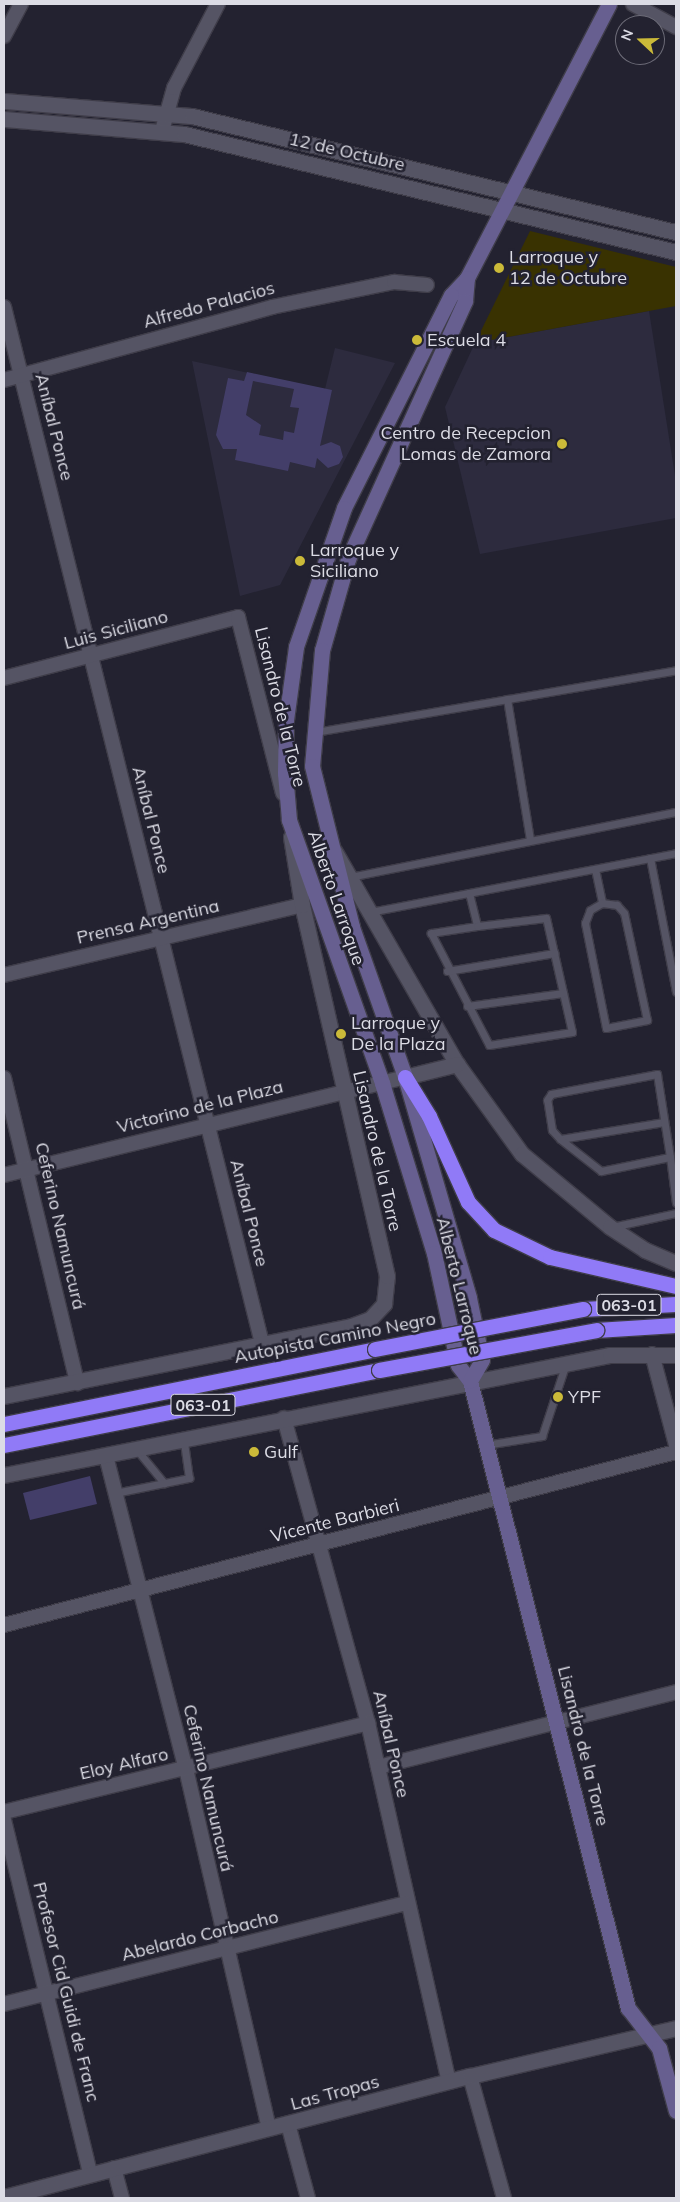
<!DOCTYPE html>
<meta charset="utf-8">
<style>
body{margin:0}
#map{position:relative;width:680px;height:2202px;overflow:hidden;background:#232230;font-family:Mulish,sans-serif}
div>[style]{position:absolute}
.built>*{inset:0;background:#2d2b3e}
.green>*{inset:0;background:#393201}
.building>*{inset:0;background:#433e69}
.roads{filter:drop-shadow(1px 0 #3f3d49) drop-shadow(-1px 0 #3f3d49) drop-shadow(0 1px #3f3d49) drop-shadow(0 -1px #3f3d49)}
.service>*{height:7px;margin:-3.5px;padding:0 3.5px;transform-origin:3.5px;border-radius:3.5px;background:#555464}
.minor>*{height:14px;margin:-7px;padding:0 7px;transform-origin:7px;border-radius:7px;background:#555464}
.tertiary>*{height:15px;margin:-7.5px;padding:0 7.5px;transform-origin:7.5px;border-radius:7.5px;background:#555464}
.secondary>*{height:15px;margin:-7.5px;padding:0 7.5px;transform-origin:7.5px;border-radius:7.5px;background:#675f90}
.motorway>*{height:15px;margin:-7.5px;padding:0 7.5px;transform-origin:7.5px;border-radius:7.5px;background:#907af7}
.bridges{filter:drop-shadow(1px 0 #3f3d49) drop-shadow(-1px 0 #3f3d49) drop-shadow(0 1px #3f3d49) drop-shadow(0 -1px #3f3d49)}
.motorway-bridge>*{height:15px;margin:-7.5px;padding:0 7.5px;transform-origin:7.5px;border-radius:7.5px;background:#907af7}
.dots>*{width:14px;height:14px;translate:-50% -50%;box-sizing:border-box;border:2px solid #232230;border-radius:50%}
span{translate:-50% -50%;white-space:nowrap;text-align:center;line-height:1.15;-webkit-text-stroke:5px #232230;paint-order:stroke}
.shield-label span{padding:1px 4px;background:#232230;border:1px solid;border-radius:4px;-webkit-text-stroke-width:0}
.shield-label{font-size:16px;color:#dcdce5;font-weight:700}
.street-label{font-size:18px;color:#dcdce5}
.poi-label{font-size:18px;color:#dcdce5}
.left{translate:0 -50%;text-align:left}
.right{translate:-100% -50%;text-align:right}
.frame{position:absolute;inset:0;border:5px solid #dcdce5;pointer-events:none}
.north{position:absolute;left:615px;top:15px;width:50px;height:50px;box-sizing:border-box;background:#232230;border:1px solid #6d6c78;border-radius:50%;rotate:291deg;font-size:14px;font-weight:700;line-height:20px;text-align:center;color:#dcdce5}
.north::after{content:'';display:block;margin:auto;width:18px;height:22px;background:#cbba39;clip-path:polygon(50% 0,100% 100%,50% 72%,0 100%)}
</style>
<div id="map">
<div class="built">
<i style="clip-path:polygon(649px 311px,676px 482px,676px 518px,480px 554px,445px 407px,475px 343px)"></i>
<i style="clip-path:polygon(335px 348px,395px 363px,280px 585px,240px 596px,192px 361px,325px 389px)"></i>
</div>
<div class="green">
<i style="clip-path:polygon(530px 231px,676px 267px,676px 306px,475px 343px)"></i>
</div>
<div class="building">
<i style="clip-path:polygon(evenodd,247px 372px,332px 390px,320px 446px,331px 442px,340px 446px,343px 457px,339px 464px,328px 468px,317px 458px,315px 468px,290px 462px,288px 471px,235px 460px,237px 449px,223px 449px,216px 435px,228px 378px,244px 381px,247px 372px,253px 381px,294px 389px,290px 407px,299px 408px,294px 433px,284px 431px,283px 440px,259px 435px,261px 425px,246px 415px,253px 381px)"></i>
<i style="clip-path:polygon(90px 1476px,97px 1504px,30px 1520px,23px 1493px)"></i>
</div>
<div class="roads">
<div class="service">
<i style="left:507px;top:699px;width:143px;rotate:80.7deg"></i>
<i style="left:315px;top:732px;width:366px;rotate:-9.7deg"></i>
<i style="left:650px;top:858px;width:136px;rotate:79deg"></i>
<i style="left:595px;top:869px;width:35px;rotate:78deg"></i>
<i style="left:602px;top:903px;width:14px;rotate:150deg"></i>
<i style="left:590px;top:910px;width:14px;rotate:111deg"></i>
<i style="left:585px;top:923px;width:107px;rotate:78.7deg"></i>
<i style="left:606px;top:1028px;width:42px;rotate:-11deg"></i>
<i style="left:647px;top:1020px;width:109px;rotate:-102.1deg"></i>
<i style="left:624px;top:913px;width:11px;rotate:-131deg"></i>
<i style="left:617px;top:905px;width:15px;rotate:-172deg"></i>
<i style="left:350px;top:877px;width:332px;rotate:-11.3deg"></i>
<i style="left:469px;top:893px;width:34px;rotate:76deg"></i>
<i style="left:477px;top:926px;width:47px;rotate:171.3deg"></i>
<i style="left:431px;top:933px;width:126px;rotate:62.6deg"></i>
<i style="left:489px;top:1045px;width:84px;rotate:-8.9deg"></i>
<i style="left:572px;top:1032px;width:117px;rotate:-102.8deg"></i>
<i style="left:546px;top:918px;width:69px;rotate:173.4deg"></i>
<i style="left:370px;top:912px;width:312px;rotate:-10.9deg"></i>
<i style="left:447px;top:971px;width:109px;rotate:-9.5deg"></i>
<i style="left:467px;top:1006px;width:97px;rotate:-7.7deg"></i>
<i style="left:664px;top:1122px;width:105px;rotate:170.7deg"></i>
<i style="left:560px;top:1139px;width:12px;rotate:-132deg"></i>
<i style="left:552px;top:1130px;width:30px;rotate:-99deg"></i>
<i style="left:547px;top:1100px;width:7px;rotate:-56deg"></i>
<i style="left:551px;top:1094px;width:108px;rotate:-10.7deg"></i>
<i style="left:657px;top:1074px;width:84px;rotate:81.1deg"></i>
<i style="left:670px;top:1157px;width:46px;rotate:82.6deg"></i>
<i style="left:560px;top:1139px;width:52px;rotate:38deg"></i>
<i style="left:601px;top:1171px;width:70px;rotate:-11.5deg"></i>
<i style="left:612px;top:1227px;width:66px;rotate:-12.3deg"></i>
<i style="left:485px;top:1445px;width:58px;rotate:-9deg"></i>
<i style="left:542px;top:1436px;width:77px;rotate:-71.8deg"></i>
<i style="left:137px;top:1450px;width:43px;rotate:50.7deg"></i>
<i style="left:115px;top:1493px;width:76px;rotate:-11.5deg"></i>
<i style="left:189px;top:1478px;width:37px;rotate:-98deg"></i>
</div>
<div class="minor">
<i style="left:633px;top:4px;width:49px;rotate:28.1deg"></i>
<i style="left:4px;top:36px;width:36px;rotate:-62deg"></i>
<i style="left:162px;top:131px;width:45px;rotate:-74.4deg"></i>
<i style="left:174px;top:88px;width:95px;rotate:-62.4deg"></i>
<i style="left:4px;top:307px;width:1068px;rotate:76.02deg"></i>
<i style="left:4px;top:380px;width:278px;rotate:-15.2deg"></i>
<i style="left:272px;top:307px;width:125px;rotate:-11.6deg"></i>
<i style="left:394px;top:282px;width:33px;rotate:5deg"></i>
<i style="left:4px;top:678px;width:242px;rotate:-14.6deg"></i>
<i style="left:238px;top:617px;width:182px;rotate:75.7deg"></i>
<i style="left:4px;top:975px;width:306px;rotate:-13.2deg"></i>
<i style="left:4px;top:1078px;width:314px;rotate:76.5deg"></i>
<i style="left:4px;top:1175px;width:413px;rotate:-13.7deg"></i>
<i style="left:652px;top:1354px;width:94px;rotate:75.2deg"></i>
<i style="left:284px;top:1418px;width:316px;rotate:74.6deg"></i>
<i style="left:368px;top:1723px;width:368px;rotate:77.3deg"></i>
<i style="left:106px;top:1456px;width:323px;rotate:75.7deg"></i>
<i style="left:186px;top:1769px;width:369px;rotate:77deg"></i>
<i style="left:4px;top:1625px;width:694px;rotate:-14.44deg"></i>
<i style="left:378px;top:1767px;width:307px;rotate:-14.1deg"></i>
<i style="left:4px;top:1812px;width:375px;rotate:-13.7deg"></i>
<i style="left:4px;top:1820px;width:364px;rotate:76.3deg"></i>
<i style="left:4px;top:2004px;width:414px;rotate:-14.1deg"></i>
<i style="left:470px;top:2076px;width:127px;rotate:74.4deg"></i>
<i style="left:288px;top:2124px;width:77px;rotate:74.9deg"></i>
<i style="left:114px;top:2168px;width:31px;rotate:75deg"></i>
</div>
<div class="tertiary">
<i style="left:4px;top:101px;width:189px;rotate:4.6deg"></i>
<i style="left:192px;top:116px;width:498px;rotate:13.5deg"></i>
<i style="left:4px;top:119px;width:181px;rotate:4.8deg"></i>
<i style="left:184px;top:134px;width:506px;rotate:13.49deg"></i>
<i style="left:335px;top:852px;width:245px;rotate:60.1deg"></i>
<i style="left:457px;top:1064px;width:111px;rotate:54.2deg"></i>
<i style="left:522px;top:1154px;width:114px;rotate:39.7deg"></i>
<i style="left:610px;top:1227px;width:42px;rotate:33.3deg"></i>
<i style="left:645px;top:1250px;width:34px;rotate:23deg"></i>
<i style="left:405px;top:1077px;width:54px;rotate:-14deg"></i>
<i style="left:4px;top:1396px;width:354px;rotate:-11.4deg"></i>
<i style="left:351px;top:1326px;width:20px;rotate:-20deg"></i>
<i style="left:370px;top:1319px;width:21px;rotate:-47deg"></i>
<i style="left:384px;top:1304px;width:28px;rotate:-84deg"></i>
<i style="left:387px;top:1276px;width:381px;rotate:-102.9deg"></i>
<i style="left:302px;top:905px;width:69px;rotate:-99.2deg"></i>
<i style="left:4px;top:1475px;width:618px;rotate:-11.2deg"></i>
<i style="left:610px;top:1355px;width:66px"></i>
<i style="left:4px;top:2197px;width:481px;rotate:-14.6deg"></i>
<i style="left:470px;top:2076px;width:212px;rotate:-13.1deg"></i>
</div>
<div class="secondary">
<i style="left:609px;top:4px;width:309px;rotate:117.4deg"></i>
<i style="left:467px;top:278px;width:23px;rotate:133deg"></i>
<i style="left:451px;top:295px;width:238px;rotate:116.7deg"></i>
<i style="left:344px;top:508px;width:147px;rotate:109.1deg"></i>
<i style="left:296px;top:647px;width:74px;rotate:97.8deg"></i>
<i style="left:286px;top:720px;width:53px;rotate:91.1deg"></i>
<i style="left:285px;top:773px;width:47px;rotate:85.1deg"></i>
<i style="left:289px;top:820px;width:279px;rotate:70.5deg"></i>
<i style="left:382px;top:1083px;width:178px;rotate:73deg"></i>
<i style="left:434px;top:1253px;width:115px;rotate:77.9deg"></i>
<i style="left:458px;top:1365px;width:20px;rotate:53deg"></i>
<i style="left:470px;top:1381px;width:647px;rotate:75.86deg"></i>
<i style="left:628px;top:2008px;width:51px;rotate:52.2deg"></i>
<i style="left:659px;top:2048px;width:65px;rotate:74.9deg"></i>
<i style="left:467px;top:278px;width:23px;rotate:95deg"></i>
<i style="left:465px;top:301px;width:283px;rotate:114.4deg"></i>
<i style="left:348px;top:559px;width:95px;rotate:105.9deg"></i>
<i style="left:322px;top:650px;width:116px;rotate:94.9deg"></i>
<i style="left:312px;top:766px;width:166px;rotate:76deg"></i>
<i style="left:352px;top:927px;width:159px;rotate:70.5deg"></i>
<i style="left:405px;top:1077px;width:230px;rotate:73.8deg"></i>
<i style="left:469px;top:1298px;width:63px;rotate:78.2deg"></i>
<i style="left:482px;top:1360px;width:24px;rotate:120deg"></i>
</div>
<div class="motorway">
<i style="left:405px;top:1077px;width:46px;rotate:58.4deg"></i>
<i style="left:429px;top:1116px;width:94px;rotate:65.6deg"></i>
<i style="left:468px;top:1202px;width:38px;rotate:47deg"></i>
<i style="left:494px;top:1230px;width:62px;rotate:25.7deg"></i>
<i style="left:550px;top:1257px;width:129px;rotate:13deg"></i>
<i style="left:583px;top:1309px;width:93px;rotate:-3.1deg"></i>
<i style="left:596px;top:1330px;width:80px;rotate:-3.6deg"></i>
<i style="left:4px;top:1424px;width:379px;rotate:-11.4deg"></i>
<i style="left:4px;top:1445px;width:382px;rotate:-11.3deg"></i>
</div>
</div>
<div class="bridges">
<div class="motorway-bridge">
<i style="left:375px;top:1349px;width:212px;rotate:-10.9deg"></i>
<i style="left:379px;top:1370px;width:221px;rotate:-10.4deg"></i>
</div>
</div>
<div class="dots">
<i style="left:499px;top:268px;background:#cbba39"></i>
<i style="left:417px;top:340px;background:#cbba39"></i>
<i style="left:562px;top:444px;background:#cbba39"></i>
<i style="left:300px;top:561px;background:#cbba39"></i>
<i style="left:341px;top:1034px;background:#cbba39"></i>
<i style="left:558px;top:1397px;background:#cbba39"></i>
<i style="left:254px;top:1452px;background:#cbba39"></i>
</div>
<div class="shield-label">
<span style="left:629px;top:1305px">063-01</span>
<span style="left:203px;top:1405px">063-01</span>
</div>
<div class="street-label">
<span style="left:347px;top:152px;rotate:13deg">12 de Octubre</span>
<span style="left:209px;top:305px;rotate:-15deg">Alfredo Palacios</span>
<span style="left:54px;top:427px;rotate:76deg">Aníbal Ponce</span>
<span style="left:116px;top:630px;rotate:-15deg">Luis Siciliano</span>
<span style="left:280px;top:707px;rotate:76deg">Lisandro de la Torre</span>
<span style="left:151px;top:820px;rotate:76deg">Aníbal Ponce</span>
<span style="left:336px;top:898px;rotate:71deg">Alberto Larroque</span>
<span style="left:148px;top:922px;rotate:-13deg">Prensa Argentina</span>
<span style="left:200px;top:1107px;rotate:-14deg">Victorino de la Plaza</span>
<span style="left:377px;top:1151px;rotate:77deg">Lisandro de la Torre</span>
<span style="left:249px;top:1213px;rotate:76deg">Aníbal Ponce</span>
<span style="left:60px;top:1226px;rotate:77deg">Ceferino Namuncurá</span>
<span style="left:459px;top:1286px;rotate:76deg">Alberto Larroque</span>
<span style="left:335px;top:1338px;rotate:-11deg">Autopista Camino Negro</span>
<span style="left:335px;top:1521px;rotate:-14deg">Vicente Barbieri</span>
<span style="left:391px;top:1744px;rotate:77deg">Aníbal Ponce</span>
<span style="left:583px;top:1746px;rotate:76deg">Lisandro de la Torre</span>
<span style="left:124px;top:1764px;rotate:-13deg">Eloy Alfaro</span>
<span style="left:208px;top:1788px;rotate:77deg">Ceferino Namuncurá</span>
<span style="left:200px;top:1936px;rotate:-14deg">Abelardo Corbacho</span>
<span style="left:66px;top:1992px;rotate:76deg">Profesor Cid Guidi de Franc</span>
<span style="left:335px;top:2093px;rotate:-15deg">Las Tropas</span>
</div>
<div class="poi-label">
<span class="left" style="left:509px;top:268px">Larroque y<br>12 de Octubre</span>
<span class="left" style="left:427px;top:340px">Escuela 4</span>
<span class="right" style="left:551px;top:444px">Centro de Recepcion<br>Lomas de Zamora</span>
<span class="left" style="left:310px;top:561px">Larroque y<br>Siciliano</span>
<span class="left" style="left:351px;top:1034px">Larroque y<br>De la Plaza</span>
<span class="left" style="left:568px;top:1397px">YPF</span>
<span class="left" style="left:264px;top:1452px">Gulf</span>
</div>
<div class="frame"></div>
<div class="north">N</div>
</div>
